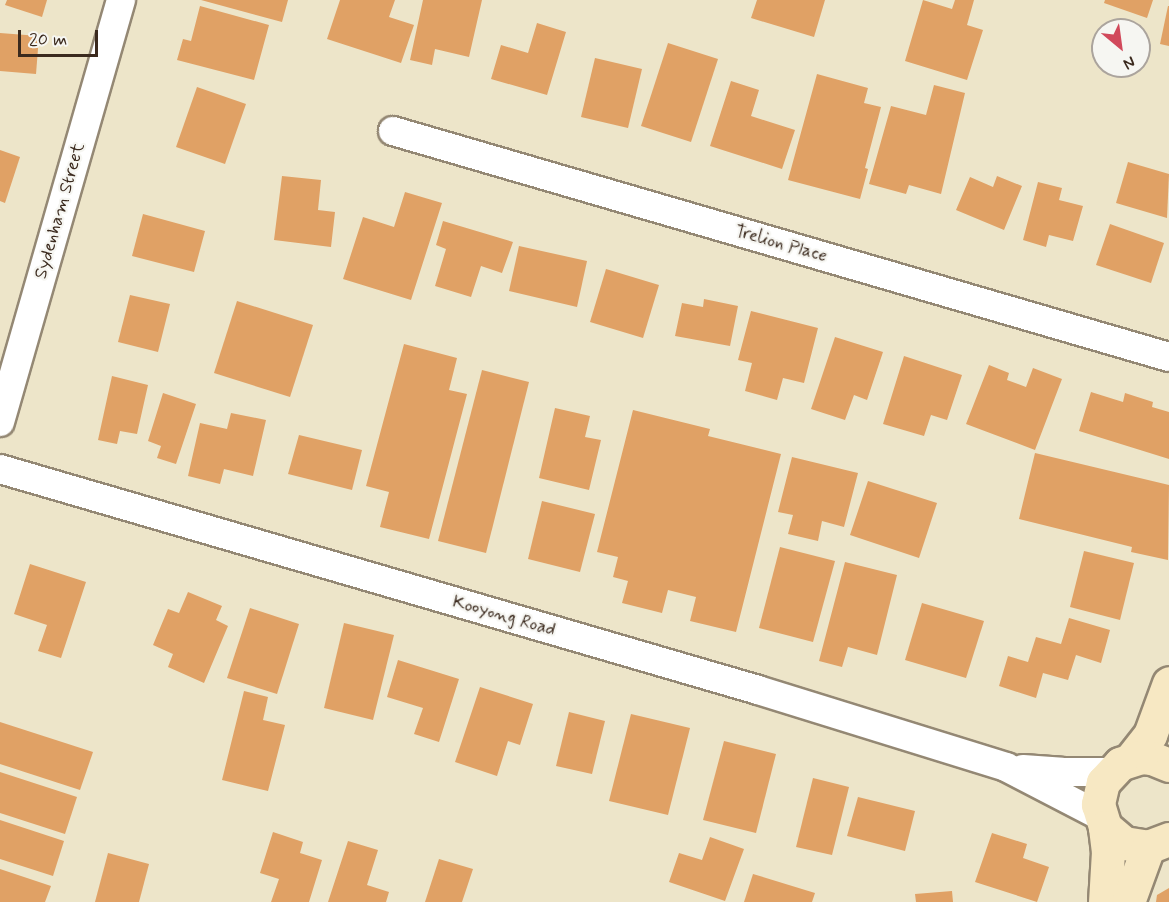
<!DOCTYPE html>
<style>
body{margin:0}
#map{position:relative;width:1169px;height:902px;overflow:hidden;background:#ede5c9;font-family:Mynerve,sans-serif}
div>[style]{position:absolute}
.building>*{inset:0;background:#e0a165}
.roads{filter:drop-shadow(2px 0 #948874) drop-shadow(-2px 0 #948874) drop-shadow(0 2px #948874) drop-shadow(0 -2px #948874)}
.street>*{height:28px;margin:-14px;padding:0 14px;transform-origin:14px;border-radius:14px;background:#fff}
.secondary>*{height:33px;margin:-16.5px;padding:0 16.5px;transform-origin:16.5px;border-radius:16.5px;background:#f7e8c3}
span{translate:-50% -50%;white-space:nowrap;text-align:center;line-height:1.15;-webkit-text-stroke:4.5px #f6f6f2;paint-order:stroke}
.street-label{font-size:18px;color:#3b2a1e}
.north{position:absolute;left:1091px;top:18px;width:60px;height:60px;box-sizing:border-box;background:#f6f6f2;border:2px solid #aba49d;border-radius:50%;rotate:151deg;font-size:16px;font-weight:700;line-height:24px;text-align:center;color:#3b2a1e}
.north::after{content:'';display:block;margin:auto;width:21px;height:27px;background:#d1495b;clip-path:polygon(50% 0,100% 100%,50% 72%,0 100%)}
.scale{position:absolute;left:18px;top:30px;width:80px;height:27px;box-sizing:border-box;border:3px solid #3b2a1e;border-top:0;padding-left:8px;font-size:18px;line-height:21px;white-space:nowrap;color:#3b2a1e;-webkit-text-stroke:4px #f6f6f2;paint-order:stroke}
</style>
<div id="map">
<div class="building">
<i style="clip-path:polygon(7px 0,47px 0,42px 17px,5px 5px)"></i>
<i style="clip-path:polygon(201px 0,288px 0,282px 22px)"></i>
<i style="clip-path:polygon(340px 0,395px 0,389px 17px,414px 25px,401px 63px,327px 39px)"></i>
<i style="clip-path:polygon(423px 0,482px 0,469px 57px,435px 49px,432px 65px,410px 60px)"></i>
<i style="clip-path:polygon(757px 0,825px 0,814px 37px,751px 18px)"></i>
<i style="clip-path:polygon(923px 0,952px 9px,955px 0,974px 0,967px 25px,983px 30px,967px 80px,905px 61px)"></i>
<i style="clip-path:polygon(1105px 0,1153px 0,1147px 18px,1104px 3px)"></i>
<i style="clip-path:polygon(200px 6px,269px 25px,254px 80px,177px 60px,183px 39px,191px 41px)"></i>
<i style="clip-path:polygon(1168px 6px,1169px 6px,1169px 46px,1160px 44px)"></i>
<i style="clip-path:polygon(537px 23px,566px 32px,547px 95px,491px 79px,501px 45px,528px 53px)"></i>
<i style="clip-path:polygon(0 33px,39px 36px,36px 74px,0 71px)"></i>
<i style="clip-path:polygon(668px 43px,718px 59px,691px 142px,641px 126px)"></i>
<i style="clip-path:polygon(595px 58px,642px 69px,628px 128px,581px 117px)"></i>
<i style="clip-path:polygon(817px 74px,868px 88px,864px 103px,881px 107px,865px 168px,868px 169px,860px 199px,788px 180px)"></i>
<i style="clip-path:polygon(731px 81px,759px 90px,751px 116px,795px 130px,782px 169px,710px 146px)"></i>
<i style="clip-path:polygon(934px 85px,965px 93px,941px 194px,909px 185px,906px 194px,869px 184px,891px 106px,926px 115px)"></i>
<i style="clip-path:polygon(197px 87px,246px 104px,225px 164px,176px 147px)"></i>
<i style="clip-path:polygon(0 150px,20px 157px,5px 203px,0 201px)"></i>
<i style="clip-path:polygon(1128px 162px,1169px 174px,1167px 218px,1116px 203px)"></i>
<i style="clip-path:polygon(282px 176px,321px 180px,318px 210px,335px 212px,331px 247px,274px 240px)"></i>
<i style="clip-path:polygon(997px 176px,1022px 186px,1004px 230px,956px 210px,970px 177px,993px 187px)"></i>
<i style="clip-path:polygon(1038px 182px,1062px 188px,1059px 200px,1083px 206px,1073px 241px,1049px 235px,1046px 247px,1023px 240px)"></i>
<i style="clip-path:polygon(405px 192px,442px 203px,411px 300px,343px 279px,363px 217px,394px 227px)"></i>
<i style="clip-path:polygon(143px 214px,205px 231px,194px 272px,132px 256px)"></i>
<i style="clip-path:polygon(443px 221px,513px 242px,502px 273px,481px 266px,471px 297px,435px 286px,446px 249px,436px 245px)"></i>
<i style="clip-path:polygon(1110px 224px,1164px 243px,1151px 283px,1096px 265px)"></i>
<i style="clip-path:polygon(519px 246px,587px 261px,577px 307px,509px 291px)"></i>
<i style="clip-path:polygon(606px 269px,659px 285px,643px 338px,590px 322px)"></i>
<i style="clip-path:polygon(130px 295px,170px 304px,158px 352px,118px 342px)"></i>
<i style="clip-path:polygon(704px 299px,738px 306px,730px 346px,675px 336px,682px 303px,703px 307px)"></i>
<i style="clip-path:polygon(237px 301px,313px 325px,290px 397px,214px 373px)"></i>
<i style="clip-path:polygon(751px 311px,818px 328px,804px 383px,783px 378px,777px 400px,745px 391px,752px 363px,738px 360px)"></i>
<i style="clip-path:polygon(835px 337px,883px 352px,867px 400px,854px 395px,845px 420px,811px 409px)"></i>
<i style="clip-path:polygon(404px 344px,457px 358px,449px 390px,467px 394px,429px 539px,380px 527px,389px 492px,366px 486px)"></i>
<i style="clip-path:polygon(904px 356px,962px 375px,947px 420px,931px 415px,924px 436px,883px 424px)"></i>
<i style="clip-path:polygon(989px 365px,1009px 373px,1007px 380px,1026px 387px,1033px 368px,1062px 379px,1035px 450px,966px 424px)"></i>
<i style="clip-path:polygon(482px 370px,529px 382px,486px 553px,438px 541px)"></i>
<i style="clip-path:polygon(112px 376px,148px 385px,137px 434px,120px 431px,117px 444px,98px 440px)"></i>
<i style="clip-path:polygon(1091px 392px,1123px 402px,1125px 393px,1153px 402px,1152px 407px,1169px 412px,1169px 459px,1079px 431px)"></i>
<i style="clip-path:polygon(163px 393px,196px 404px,176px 464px,157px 458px,161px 446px,148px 441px)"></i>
<i style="clip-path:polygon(555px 408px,590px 416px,585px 437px,601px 440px,589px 490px,539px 478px)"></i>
<i style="clip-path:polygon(633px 410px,710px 429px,708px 436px,781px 454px,736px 632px,690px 621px,696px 597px,668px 590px,662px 613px,622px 603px,628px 581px,613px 577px,618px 557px,597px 552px)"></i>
<i style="clip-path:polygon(231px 413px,266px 420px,253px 476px,224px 469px,220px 484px,188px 476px,200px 423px,227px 429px)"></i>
<i style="clip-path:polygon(299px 435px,362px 450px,352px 490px,288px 474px)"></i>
<i style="clip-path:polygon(1035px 453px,1169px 485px,1168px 560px,1131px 552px,1132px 547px,1019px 519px)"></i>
<i style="clip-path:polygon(792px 457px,858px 473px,844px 527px,822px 521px,818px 541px,788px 534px,793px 515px,778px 512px)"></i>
<i style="clip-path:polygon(868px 481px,937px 503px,919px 558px,850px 535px)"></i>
<i style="clip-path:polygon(542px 501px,595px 514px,580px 572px,528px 559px)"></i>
<i style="clip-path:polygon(780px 547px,835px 561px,813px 642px,759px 628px)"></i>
<i style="clip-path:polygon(1084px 551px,1134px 563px,1120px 620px,1070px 607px)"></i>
<i style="clip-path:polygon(845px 562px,897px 575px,877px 655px,848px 647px,842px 667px,819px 661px)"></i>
<i style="clip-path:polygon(30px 564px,86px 582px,61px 658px,38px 651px,47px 625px,14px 614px)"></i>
<i style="clip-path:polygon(188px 592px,222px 606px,216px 620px,228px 626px,204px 683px,168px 667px,173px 654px,153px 645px,168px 609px,179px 613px)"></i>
<i style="clip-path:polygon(922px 603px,984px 621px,966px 678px,905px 660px)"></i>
<i style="clip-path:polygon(250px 608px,299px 624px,277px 694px,227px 678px)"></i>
<i style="clip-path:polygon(1069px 618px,1110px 630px,1101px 663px,1076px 655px,1068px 680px,1043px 673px,1036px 698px,999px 686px,1008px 656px,1028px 662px,1036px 637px,1061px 644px)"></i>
<i style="clip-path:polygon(344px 623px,394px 635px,373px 720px,324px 708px)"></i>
<i style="clip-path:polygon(398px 660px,459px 679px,439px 742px,414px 734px,423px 708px,387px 697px)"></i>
<i style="clip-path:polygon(480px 687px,533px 704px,520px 745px,508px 741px,497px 776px,455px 762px)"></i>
<i style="clip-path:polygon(244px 691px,268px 697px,263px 720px,285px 725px,268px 791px,222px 780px)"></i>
<i style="clip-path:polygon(569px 712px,605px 721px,592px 774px,556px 766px)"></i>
<i style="clip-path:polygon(631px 714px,690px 728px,668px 815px,609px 801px)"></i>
<i style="clip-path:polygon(0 722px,93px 752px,80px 790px,0 764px)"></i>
<i style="clip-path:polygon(724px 741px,776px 754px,756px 833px,703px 820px)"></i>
<i style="clip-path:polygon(0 772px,77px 797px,65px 834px,0 813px)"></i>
<i style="clip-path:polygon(813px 778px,849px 787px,832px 855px,796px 847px)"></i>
<i style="clip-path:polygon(858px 797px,915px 811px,905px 851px,847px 836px)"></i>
<i style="clip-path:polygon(0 820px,64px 841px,53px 876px,0 859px)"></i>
<i style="clip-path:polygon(273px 832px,303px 842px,300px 853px,322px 860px,309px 902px,271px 902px,279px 879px,260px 873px)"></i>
<i style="clip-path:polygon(992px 833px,1027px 844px,1023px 858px,1049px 867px,1037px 902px,975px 882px)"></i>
<i style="clip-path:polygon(710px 837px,744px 849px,725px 901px,669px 882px,679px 853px,702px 860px)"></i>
<i style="clip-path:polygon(348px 841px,378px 850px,367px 885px,389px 892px,386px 902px,328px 902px)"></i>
<i style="clip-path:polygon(108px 853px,149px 864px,139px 902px,95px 902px)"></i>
<i style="clip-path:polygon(439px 859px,473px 869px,462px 902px,425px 902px)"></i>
<i style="clip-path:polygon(0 869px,51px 886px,45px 902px,0 902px)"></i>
<i style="clip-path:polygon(753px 874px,815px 893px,812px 902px,744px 902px)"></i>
<i style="clip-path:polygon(1169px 888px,1169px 902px,1156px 902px,1157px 895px)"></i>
<i style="clip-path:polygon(952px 891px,953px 902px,916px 902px,915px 894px)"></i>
</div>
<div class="roads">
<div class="street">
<i style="left:393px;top:131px;width:808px;rotate:16.24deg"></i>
<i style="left:0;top:422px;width:439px;rotate:-74deg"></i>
<i style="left:0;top:469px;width:790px;rotate:16.25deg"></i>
<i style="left:758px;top:690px;width:260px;rotate:17.2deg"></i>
<i style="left:1006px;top:767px;width:106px;rotate:27.5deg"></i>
<i style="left:1023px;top:769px;width:39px;rotate:4deg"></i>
<i style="left:1062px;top:772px;width:48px"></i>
</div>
<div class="secondary">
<i style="left:1131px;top:759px;width:31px;rotate:-52deg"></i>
<i style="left:1150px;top:735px;width:55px;rotate:-69.9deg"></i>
<i style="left:1169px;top:765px;width:18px;rotate:-158deg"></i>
<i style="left:1152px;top:758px;width:11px;rotate:-175deg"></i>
<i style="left:1141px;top:757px;width:22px;rotate:162deg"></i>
<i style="left:1120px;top:764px;width:25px;rotate:133deg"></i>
<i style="left:1103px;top:782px;width:23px;rotate:103deg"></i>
<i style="left:1098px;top:804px;width:24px;rotate:73deg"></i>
<i style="left:1105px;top:827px;width:25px;rotate:40deg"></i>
<i style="left:1124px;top:843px;width:24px;rotate:9deg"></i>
<i style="left:1148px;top:847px;width:22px;rotate:-21deg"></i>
<i style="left:1105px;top:902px;width:50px;rotate:-86.6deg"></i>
<i style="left:1108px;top:852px;width:25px;rotate:-97deg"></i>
<i style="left:1128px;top:902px;width:59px;rotate:-70deg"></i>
</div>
</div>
<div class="street-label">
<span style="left:60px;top:211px;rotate:-74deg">Sydenham Street</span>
<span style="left:781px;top:244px;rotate:16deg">Trelion Place</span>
<span style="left:504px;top:616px;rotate:16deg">Kooyong Road</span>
</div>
<div class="north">N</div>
<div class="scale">20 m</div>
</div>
